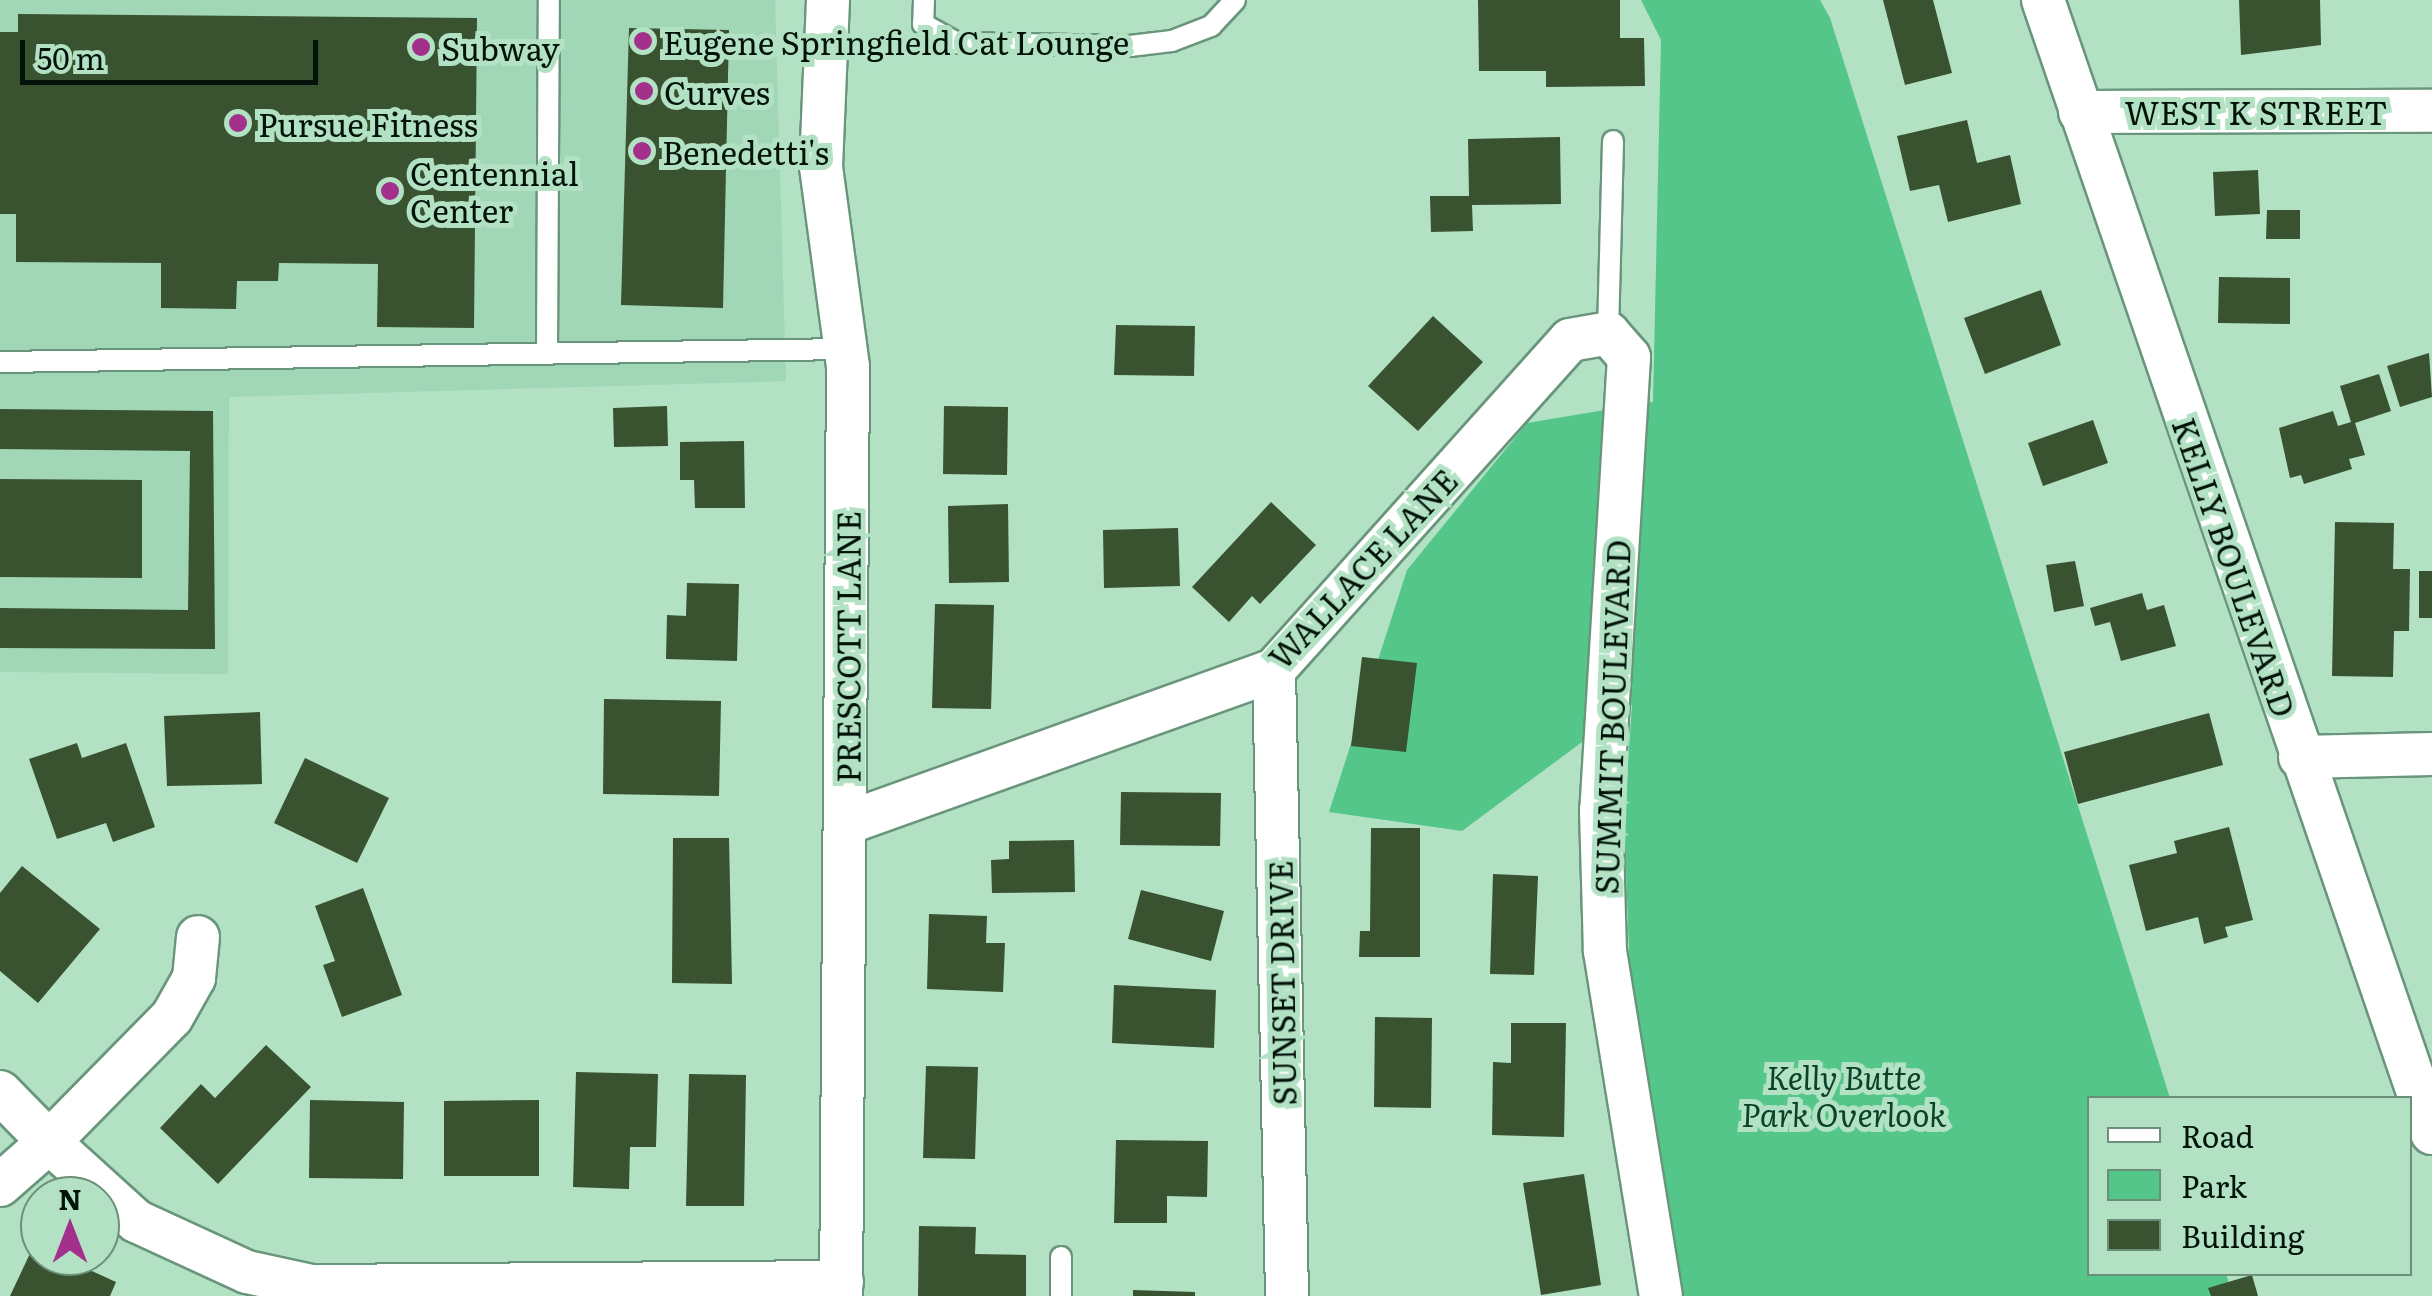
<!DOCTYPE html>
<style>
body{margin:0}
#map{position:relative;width:2432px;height:1296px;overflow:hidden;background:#b2e1c4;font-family:Literata,serif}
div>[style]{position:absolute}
.built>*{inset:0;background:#a1d7b6}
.green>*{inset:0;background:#54c68a}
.building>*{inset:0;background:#39522f}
.roads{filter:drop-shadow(2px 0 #69967b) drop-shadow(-2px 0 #69967b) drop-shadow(0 2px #69967b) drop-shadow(0 -2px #69967b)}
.lane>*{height:20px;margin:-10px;padding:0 10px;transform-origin:10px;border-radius:10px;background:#fff}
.street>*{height:42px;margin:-21px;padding:0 21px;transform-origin:21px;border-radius:21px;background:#fff}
.dots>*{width:28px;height:28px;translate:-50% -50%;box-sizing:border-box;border:5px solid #b2e1c4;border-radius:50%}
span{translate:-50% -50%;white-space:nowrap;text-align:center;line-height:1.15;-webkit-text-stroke:10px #b2e1c4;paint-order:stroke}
.poi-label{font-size:32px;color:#03130a}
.left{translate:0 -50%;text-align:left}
.street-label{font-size:32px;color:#03130a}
.park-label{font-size:32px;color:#0b4329;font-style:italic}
.legend{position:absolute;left:2087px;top:1096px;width:325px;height:180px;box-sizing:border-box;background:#b2e1c4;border:2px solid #6c8f7a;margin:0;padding:12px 18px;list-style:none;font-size:30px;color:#03130a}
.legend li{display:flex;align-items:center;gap:20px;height:50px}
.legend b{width:50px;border:2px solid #6c8f7a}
.north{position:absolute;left:20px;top:1176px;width:100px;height:100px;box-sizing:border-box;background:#b2e1c4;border:2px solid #6c8f7a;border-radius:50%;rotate:0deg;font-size:28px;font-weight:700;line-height:40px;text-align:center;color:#03130a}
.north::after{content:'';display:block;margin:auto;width:35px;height:45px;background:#a3308a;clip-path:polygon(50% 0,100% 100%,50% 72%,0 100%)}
.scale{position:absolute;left:20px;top:40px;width:298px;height:45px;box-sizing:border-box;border:5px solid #03130a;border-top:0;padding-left:12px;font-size:30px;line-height:35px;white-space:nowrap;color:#03130a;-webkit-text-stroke:8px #b2e1c4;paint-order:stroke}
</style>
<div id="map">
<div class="built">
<i style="clip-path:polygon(0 0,775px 0,786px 381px,229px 397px,228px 674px,0 672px)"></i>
</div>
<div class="green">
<i style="clip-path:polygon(1641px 0,1820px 0,1830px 18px,2170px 1098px,2090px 1098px,2090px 1274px,2226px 1274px,2233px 1296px,1679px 1296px,1632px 1023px,1624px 823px,1632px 705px,1462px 831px,1329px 812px,1407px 570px,1527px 423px,1653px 402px,1661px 40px)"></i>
</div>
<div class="building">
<i style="clip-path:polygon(1478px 0,1620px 0,1620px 38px,1644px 38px,1645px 86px,1546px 87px,1546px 71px,1479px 71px)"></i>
<i style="clip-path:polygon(1883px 0,1933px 0,1952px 73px,1905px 85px)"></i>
<i style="clip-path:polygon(2239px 0,2320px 0,2321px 45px,2241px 55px)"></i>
<i style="clip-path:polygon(18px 14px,477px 18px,474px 328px,377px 327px,378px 264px,279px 263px,278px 281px,237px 281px,236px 309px,161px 308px,161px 263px,16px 262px,16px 214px,0 214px,0 32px,18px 32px)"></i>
<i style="clip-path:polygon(629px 28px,729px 30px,723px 308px,621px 305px)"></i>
<i style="clip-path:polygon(1967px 120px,1977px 163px,2010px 155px,2021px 204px,1948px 222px,1939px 185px,1910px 191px,1897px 136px)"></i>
<i style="clip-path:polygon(1560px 137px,1561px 204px,1472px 205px,1473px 231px,1431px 232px,1430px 196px,1469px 196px,1468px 139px)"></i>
<i style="clip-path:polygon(2258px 170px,2260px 214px,2215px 216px,2213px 172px)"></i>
<i style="clip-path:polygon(2267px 210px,2300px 210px,2300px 239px,2266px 239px)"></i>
<i style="clip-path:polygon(2219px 277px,2290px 278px,2290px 324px,2218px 323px)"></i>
<i style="clip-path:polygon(2041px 290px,2061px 345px,1985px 374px,1964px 318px)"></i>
<i style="clip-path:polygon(1433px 316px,1483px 362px,1418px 431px,1368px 386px)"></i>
<i style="clip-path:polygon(1116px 325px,1195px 326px,1194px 376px,1114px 375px)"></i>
<i style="clip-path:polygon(2429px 353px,2432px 397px,2400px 407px,2387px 366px)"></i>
<i style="clip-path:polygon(2379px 374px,2391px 411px,2355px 423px,2365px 455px,2349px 459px,2352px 469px,2304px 484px,2301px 475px,2290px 478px,2279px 428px,2333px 411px,2338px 426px,2351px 422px,2340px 386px)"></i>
<i style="clip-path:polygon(667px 406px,668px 446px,614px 447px,613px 408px)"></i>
<i style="clip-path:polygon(944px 406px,1008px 407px,1007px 475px,943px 474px)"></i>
<i style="clip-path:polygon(0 409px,213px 411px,215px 649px,0 648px,0 608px,188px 610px,190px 451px,0 449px)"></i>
<i style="clip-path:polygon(2093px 420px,2108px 463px,2043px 486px,2028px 443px)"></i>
<i style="clip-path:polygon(744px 441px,745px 508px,695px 508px,694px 480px,680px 480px,680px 442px)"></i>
<i style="clip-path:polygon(0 479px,142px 480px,142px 578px,0 577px)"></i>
<i style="clip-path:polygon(1271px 502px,1316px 545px,1260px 604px,1252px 596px,1229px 622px,1192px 587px)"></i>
<i style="clip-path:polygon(1008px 504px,1009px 582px,949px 583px,948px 506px)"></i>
<i style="clip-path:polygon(2335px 522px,2394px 523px,2393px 569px,2410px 569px,2409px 631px,2394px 631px,2393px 677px,2332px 676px)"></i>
<i style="clip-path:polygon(1178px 528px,1180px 586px,1104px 588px,1103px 530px)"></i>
<i style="clip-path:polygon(2075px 561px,2084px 606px,2054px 612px,2046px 565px)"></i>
<i style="clip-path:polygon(2419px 571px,2432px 571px,2432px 618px,2419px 618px)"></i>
<i style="clip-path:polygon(687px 583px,739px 584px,737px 661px,666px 659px,667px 615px,686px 616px)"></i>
<i style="clip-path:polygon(2142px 593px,2147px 610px,2164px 605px,2176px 646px,2121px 661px,2110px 622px,2095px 626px,2090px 608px)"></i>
<i style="clip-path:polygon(935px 604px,994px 605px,991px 709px,932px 708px)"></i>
<i style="clip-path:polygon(1362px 657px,1417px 663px,1406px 752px,1351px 746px)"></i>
<i style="clip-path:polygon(604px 699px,721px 701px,719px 796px,603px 794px)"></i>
<i style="clip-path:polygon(260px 712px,262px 784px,167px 786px,164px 716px)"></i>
<i style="clip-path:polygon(2209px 713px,2223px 765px,2078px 804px,2064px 752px)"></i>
<i style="clip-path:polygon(77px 743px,82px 758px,126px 743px,155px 827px,113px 842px,106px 823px,57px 839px,29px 759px)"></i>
<i style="clip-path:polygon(305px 758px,389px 798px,357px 863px,274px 823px)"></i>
<i style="clip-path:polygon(1121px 792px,1221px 793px,1220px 846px,1120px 845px)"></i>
<i style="clip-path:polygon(2229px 827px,2253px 920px,2225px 927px,2228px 937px,2204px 944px,2198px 917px,2146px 931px,2129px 865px,2177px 853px,2174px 841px)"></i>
<i style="clip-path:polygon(1371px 828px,1420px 828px,1420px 957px,1359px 957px,1360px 931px,1370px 931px)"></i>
<i style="clip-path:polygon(673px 838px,729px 838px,732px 984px,672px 983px)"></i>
<i style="clip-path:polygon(1074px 840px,1075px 892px,992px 893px,991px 860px,1009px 859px,1009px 841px)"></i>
<i style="clip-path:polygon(22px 866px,100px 929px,38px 1003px,0 971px,0 893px)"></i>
<i style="clip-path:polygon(1493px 874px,1538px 876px,1534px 975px,1490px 974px)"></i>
<i style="clip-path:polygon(363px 888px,402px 995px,342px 1017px,323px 965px,335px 961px,315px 906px)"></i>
<i style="clip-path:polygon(1141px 890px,1224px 911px,1211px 961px,1128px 939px)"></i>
<i style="clip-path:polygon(929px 914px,987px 916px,986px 943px,1005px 943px,1003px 992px,927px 989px)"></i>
<i style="clip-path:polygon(1114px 985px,1216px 990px,1214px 1048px,1112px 1043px)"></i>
<i style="clip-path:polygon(1375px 1017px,1432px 1018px,1431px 1108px,1374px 1107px)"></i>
<i style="clip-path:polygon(1511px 1023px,1566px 1023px,1564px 1137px,1492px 1135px,1493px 1062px,1511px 1063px)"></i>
<i style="clip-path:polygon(266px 1045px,311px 1087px,218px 1184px,160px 1128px,201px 1084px,215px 1098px)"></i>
<i style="clip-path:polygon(926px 1066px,978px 1067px,975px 1159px,923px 1158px)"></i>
<i style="clip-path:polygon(576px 1072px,658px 1074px,656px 1147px,630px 1147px,629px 1189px,573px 1187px)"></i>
<i style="clip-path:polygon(689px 1074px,746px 1075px,744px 1206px,686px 1206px)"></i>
<i style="clip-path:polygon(310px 1100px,404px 1102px,403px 1179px,309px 1178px)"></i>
<i style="clip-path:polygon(539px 1100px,539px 1176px,444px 1176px,444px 1101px)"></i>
<i style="clip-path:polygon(1116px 1140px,1208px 1141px,1207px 1197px,1167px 1196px,1167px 1223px,1114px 1223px)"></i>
<i style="clip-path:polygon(1584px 1174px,1601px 1285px,1541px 1295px,1523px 1183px)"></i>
<i style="clip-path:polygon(919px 1226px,976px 1227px,975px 1254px,1026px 1255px,1026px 1296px,918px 1296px)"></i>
<i style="clip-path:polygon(34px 1245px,40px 1256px,59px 1256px,116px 1282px,110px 1296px,10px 1296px)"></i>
<i style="clip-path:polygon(2252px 1275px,2258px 1296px,2211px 1296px,2208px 1288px)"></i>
<i style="clip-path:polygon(1133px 1290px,1195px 1292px,1195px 1296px,1133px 1296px)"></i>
</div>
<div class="roads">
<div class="lane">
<i style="left:924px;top:0;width:24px;rotate:92deg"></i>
<i style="left:923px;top:24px;width:39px;rotate:29deg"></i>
<i style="left:957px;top:43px;width:173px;rotate:1deg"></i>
<i style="left:1130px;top:46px;width:42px;rotate:-6.8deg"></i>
<i style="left:1172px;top:41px;width:42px;rotate:-21deg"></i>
<i style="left:1211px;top:26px;width:35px;rotate:-47deg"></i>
<i style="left:1608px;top:333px;width:192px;rotate:-88.5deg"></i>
<i style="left:547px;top:353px;width:353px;rotate:-89.7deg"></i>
<i style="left:0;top:362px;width:846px;rotate:-0.88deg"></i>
<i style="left:1061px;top:1296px;width:39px;rotate:-90deg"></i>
</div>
<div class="street">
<i style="left:828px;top:0;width:167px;rotate:92.4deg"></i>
<i style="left:821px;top:167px;width:202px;rotate:82.3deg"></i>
<i style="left:848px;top:367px;width:929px;rotate:90.43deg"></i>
<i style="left:2043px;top:0;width:1198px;rotate:71.05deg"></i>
<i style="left:2080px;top:112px;width:352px;rotate:-0.2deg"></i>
<i style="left:1274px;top:670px;width:626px;rotate:88.81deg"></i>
<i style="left:2300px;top:757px;width:132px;rotate:-1.3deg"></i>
<i style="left:847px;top:823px;width:454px;rotate:-19.7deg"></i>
<i style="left:1274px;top:670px;width:443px;rotate:-48.1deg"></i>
<i style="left:1570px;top:340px;width:39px;rotate:-10deg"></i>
<i style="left:1608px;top:333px;width:32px;rotate:49deg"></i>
<i style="left:1629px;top:357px;width:454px;rotate:93.5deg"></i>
<i style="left:1601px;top:810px;width:141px;rotate:88.4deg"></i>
<i style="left:1605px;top:951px;width:350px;rotate:80.8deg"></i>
<i style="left:0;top:1092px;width:70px;rotate:45.6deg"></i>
<i style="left:49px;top:1142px;width:175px;rotate:-45.5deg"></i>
<i style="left:172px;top:1017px;width:45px;rotate:-60.6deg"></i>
<i style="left:194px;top:978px;width:41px;rotate:-84.4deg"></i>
<i style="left:0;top:1185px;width:65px;rotate:-41.3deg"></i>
<i style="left:49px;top:1142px;width:118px;rotate:42.2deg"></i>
<i style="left:136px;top:1221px;width:122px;rotate:24.7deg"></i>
<i style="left:247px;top:1272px;width:66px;rotate:12.3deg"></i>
<i style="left:311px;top:1286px;width:531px;rotate:-0.43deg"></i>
</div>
</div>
<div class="dots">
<i style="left:643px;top:41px;background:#a3308a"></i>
<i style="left:421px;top:47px;background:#a3308a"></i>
<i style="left:644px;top:91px;background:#a3308a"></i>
<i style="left:238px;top:123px;background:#a3308a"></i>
<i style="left:642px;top:151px;background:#a3308a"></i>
<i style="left:390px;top:191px;background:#a3308a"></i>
</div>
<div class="poi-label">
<span class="left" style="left:663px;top:41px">Eugene Springfield Cat Lounge</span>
<span class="left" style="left:441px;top:47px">Subway</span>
<span class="left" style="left:664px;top:91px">Curves</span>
<span class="left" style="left:258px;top:123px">Pursue Fitness</span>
<span class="left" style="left:662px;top:151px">Benedetti's</span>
<span class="left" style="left:410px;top:191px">Centennial<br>Center</span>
</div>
<div class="street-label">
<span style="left:2256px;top:111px">WEST K STREET</span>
<span style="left:2235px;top:567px;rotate:71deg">KELLY BOULEVARD</span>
<span style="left:1362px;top:568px;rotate:-47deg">WALLACE LANE</span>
<span style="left:847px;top:647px;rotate:-90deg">PRESCOTT LANE</span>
<span style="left:1611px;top:717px;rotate:-88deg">SUMMIT BOULEVARD</span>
<span style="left:1281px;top:983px;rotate:-91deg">SUNSET DRIVE</span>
</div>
<div class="park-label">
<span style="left:1844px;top:1095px">Kelly Butte<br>Park Overlook</span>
</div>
<ul class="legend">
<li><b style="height:12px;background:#fff"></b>Road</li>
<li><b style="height:28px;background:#54c68a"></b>Park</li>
<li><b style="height:28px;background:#39522f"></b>Building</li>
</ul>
<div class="north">N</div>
<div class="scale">50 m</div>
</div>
